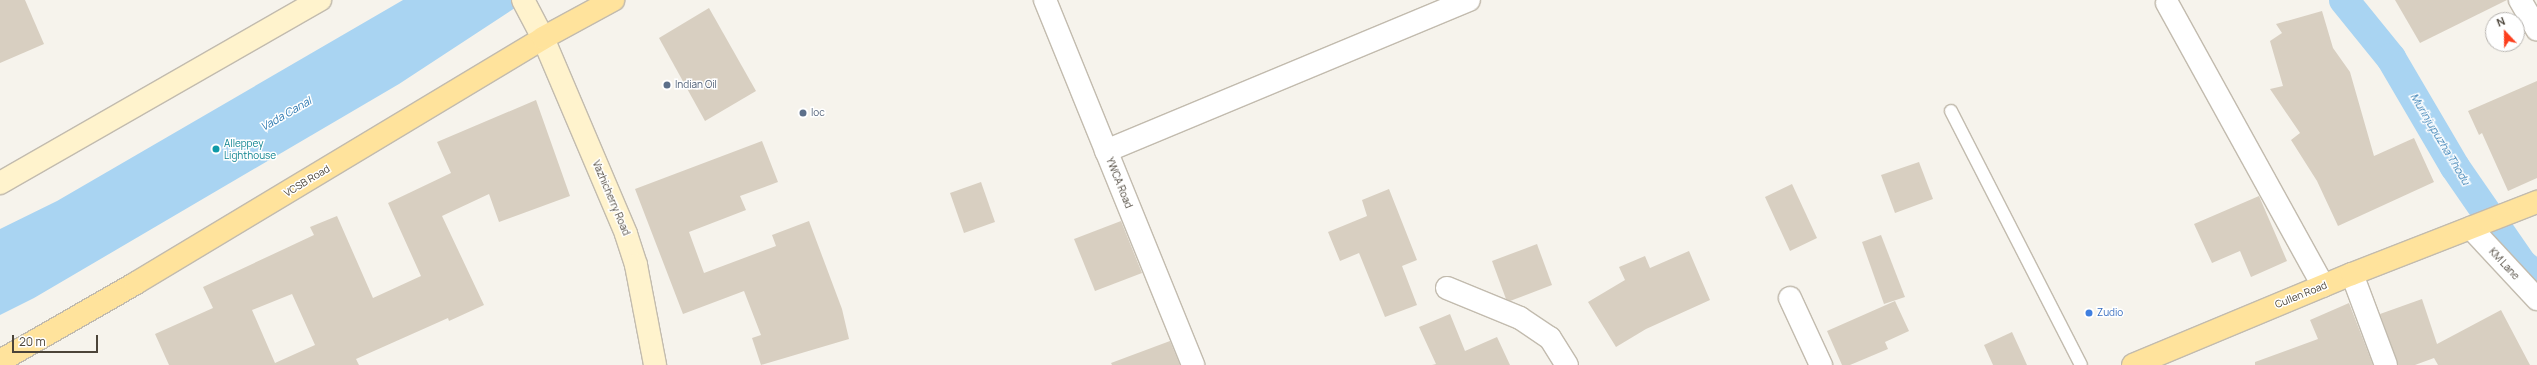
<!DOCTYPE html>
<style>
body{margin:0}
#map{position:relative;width:2537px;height:365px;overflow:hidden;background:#f6f3ec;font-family:Manrope,sans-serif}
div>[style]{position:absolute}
.water>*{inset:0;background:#a9d4f2}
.canal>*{height:30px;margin:-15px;padding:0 15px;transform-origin:15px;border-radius:15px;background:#a9d4f2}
.building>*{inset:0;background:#d8cfc1}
.roads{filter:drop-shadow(1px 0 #c2bbae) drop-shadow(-1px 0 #c2bbae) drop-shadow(0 1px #c2bbae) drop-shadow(0 -1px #c2bbae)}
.lane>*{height:12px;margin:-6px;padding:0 6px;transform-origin:6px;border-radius:6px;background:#fff}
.street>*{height:22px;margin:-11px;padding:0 11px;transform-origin:11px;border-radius:11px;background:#fff}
.secondary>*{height:22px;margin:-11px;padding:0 11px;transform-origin:11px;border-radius:11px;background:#fff3cd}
.primary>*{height:22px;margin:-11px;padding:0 11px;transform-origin:11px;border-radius:11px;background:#ffe39c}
.dots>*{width:11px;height:11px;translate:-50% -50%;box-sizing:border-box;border:2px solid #fff;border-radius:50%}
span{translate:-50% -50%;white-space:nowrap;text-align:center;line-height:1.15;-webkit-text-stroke:3px #fff;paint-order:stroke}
.service-label{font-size:10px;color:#4e5e75}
.left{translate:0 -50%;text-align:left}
.culture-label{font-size:10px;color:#0d838f}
.street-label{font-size:10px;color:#4b4439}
.shop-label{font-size:10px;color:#366cbe}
.water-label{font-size:11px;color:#2e7ab2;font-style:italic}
.north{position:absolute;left:2485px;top:12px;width:40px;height:40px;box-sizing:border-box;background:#fff;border:1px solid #b7b4b0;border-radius:50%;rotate:338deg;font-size:11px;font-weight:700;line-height:16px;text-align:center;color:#4b4439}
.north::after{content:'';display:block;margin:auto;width:14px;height:18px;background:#fc3f1d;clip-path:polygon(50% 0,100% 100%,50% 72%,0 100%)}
.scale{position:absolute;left:12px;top:335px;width:86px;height:18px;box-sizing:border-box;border:2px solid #4b4439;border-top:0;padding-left:5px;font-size:12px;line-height:14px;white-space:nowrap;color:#4b4439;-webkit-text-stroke:3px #fff;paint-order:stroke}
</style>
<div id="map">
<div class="water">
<i style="clip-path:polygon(403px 0,527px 0,399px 84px,34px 298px,0 315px,0 229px,57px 201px)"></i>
</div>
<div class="canal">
<i style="left:2344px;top:0;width:75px;rotate:51deg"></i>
<i style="left:2391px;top:58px;width:126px;rotate:59.6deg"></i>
<i style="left:2455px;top:167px;width:118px;rotate:55.4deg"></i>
<i style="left:2522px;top:264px;width:19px;rotate:39deg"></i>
</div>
<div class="building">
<i style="clip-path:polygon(0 0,25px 0,44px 44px,0 63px)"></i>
<i style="clip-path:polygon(2395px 0,2507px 0,2420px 43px)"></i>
<i style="clip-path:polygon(709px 8px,756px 91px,705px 121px,659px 38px)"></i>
<i style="clip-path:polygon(2322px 11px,2333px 48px,2350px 72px,2374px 156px,2414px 138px,2434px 182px,2338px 226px,2317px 181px,2291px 140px,2300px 133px,2270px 89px,2283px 86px,2270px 41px,2282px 33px,2276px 24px)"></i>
<i style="clip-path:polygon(2537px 81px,2537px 178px,2508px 191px,2482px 133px,2479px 135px,2468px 111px)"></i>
<i style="clip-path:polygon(evenodd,536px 100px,570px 196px,499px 222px,489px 194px,442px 216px,484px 305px,449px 321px,448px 318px,356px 359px,359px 365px,169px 365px,155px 334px,213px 308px,203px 287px,314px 235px,310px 227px,337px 216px,373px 298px,421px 276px,388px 203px,451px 173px,437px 142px,536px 100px,292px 294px,315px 345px,275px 363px,252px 310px,292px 294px)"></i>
<i style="clip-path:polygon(762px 141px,778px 182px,740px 196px,746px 210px,689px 232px,704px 273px,776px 246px,772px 235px,809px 221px,842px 309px,849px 339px,761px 365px,752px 338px,761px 335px,744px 291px,683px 314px,635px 189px)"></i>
<i style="clip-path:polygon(1919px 162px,1933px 199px,1895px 213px,1881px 175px)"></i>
<i style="clip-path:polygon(981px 182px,995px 222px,964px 233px,950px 193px)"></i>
<i style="clip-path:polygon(1792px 184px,1817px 238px,1790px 251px,1765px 197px)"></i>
<i style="clip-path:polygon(1389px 189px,1417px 260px,1402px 266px,1417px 305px,1385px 317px,1359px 253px,1340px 261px,1328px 232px,1367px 216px,1362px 200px)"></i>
<i style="clip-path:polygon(2259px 196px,2287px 261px,2251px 277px,2240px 251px,2212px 263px,2194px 224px)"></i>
<i style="clip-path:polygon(1121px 221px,1142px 273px,1095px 291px,1074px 239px)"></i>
<i style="clip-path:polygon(1881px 235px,1905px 297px,1884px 304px,1862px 242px)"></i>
<i style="clip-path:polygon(1537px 244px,1552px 285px,1510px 301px,1506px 299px,1492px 261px)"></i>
<i style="clip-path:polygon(1689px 251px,1710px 300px,1646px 329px,1616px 347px,1588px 302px,1625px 280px,1619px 267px,1645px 256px,1650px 268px)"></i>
<i style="clip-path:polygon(2422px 299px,2437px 344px,2501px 310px,2530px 365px,2438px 365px,2434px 358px,2415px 365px,2398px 365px,2380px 314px)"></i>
<i style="clip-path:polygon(1895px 301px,1909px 331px,1885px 342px,1888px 349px,1850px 365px,1842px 365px,1827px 331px)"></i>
<i style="clip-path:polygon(2349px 303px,2373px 365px,2255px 365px,2255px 362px,2318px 339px,2310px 320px)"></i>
<i style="clip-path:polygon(1450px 314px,1465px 351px,1497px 337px,1510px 365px,1432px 365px,1436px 364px,1419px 327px)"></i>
<i style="clip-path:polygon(2012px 332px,2027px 365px,1993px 365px,1984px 345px)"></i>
<i style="clip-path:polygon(1170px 341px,1180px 365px,1112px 365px,1111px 363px)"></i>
</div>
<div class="roads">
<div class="lane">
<i style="left:1951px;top:111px;width:285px;rotate:62.9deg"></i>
</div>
<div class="street">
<i style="left:1045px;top:0;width:394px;rotate:67.9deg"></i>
<i style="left:2520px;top:0;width:34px;rotate:60deg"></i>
<i style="left:2167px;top:3px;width:323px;rotate:61.1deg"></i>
<i style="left:1106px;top:151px;width:393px;rotate:-22.6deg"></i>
<i style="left:2471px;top:228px;width:97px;rotate:47.1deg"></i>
<i style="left:2352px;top:274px;width:97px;rotate:69.5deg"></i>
<i style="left:1447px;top:288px;width:79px;rotate:22.3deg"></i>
<i style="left:1520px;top:318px;width:36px;rotate:34deg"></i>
<i style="left:1550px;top:338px;width:32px;rotate:58deg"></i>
<i style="left:1790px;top:298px;width:74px;rotate:65.2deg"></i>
</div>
<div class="secondary">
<i style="left:523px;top:0;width:43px;rotate:62.2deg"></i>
<i style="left:543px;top:38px;width:213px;rotate:67deg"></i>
<i style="left:626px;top:234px;width:33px;rotate:72deg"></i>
<i style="left:636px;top:265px;width:102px;rotate:79.2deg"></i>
<i style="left:0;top:183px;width:369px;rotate:-29.8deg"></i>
</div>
<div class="primary">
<i style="left:0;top:361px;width:157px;rotate:-29.8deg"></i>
<i style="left:136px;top:283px;width:475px;rotate:-31deg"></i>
<i style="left:543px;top:38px;width:80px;rotate:-28.5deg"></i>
<i style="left:2133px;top:365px;width:237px;rotate:-22.6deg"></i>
<i style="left:2352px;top:274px;width:199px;rotate:-21.3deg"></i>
</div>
</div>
<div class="dots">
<i style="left:667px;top:85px;background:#5c6f8a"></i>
<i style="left:803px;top:113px;background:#5c6f8a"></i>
<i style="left:216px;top:149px;background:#0f9aa8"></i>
<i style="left:2089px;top:313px;background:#3f7fe0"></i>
</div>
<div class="service-label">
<span class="left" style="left:675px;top:85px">Indian Oil</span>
<span class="left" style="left:811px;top:113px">Ioc</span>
</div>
<div class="culture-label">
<span class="left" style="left:224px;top:149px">Alleppey<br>Lighthouse</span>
</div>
<div class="street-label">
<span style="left:307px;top:181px;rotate:-31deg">VCSB Road</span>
<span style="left:1119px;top:183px;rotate:68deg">YWCA Road</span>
<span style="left:611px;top:198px;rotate:67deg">Vazhicherry Road</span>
<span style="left:2504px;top:264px;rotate:47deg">KM Lane</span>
<span style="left:2301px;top:295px;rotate:-22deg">Cullen Road</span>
</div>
<div class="shop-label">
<span class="left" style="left:2097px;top:313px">Zudio</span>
</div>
<div class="water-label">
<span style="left:286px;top:114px;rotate:-30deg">Vada Canal</span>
<span style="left:2440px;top:139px;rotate:59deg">Murinjupuzha Thodu</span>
</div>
<div class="north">N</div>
<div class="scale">20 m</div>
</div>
